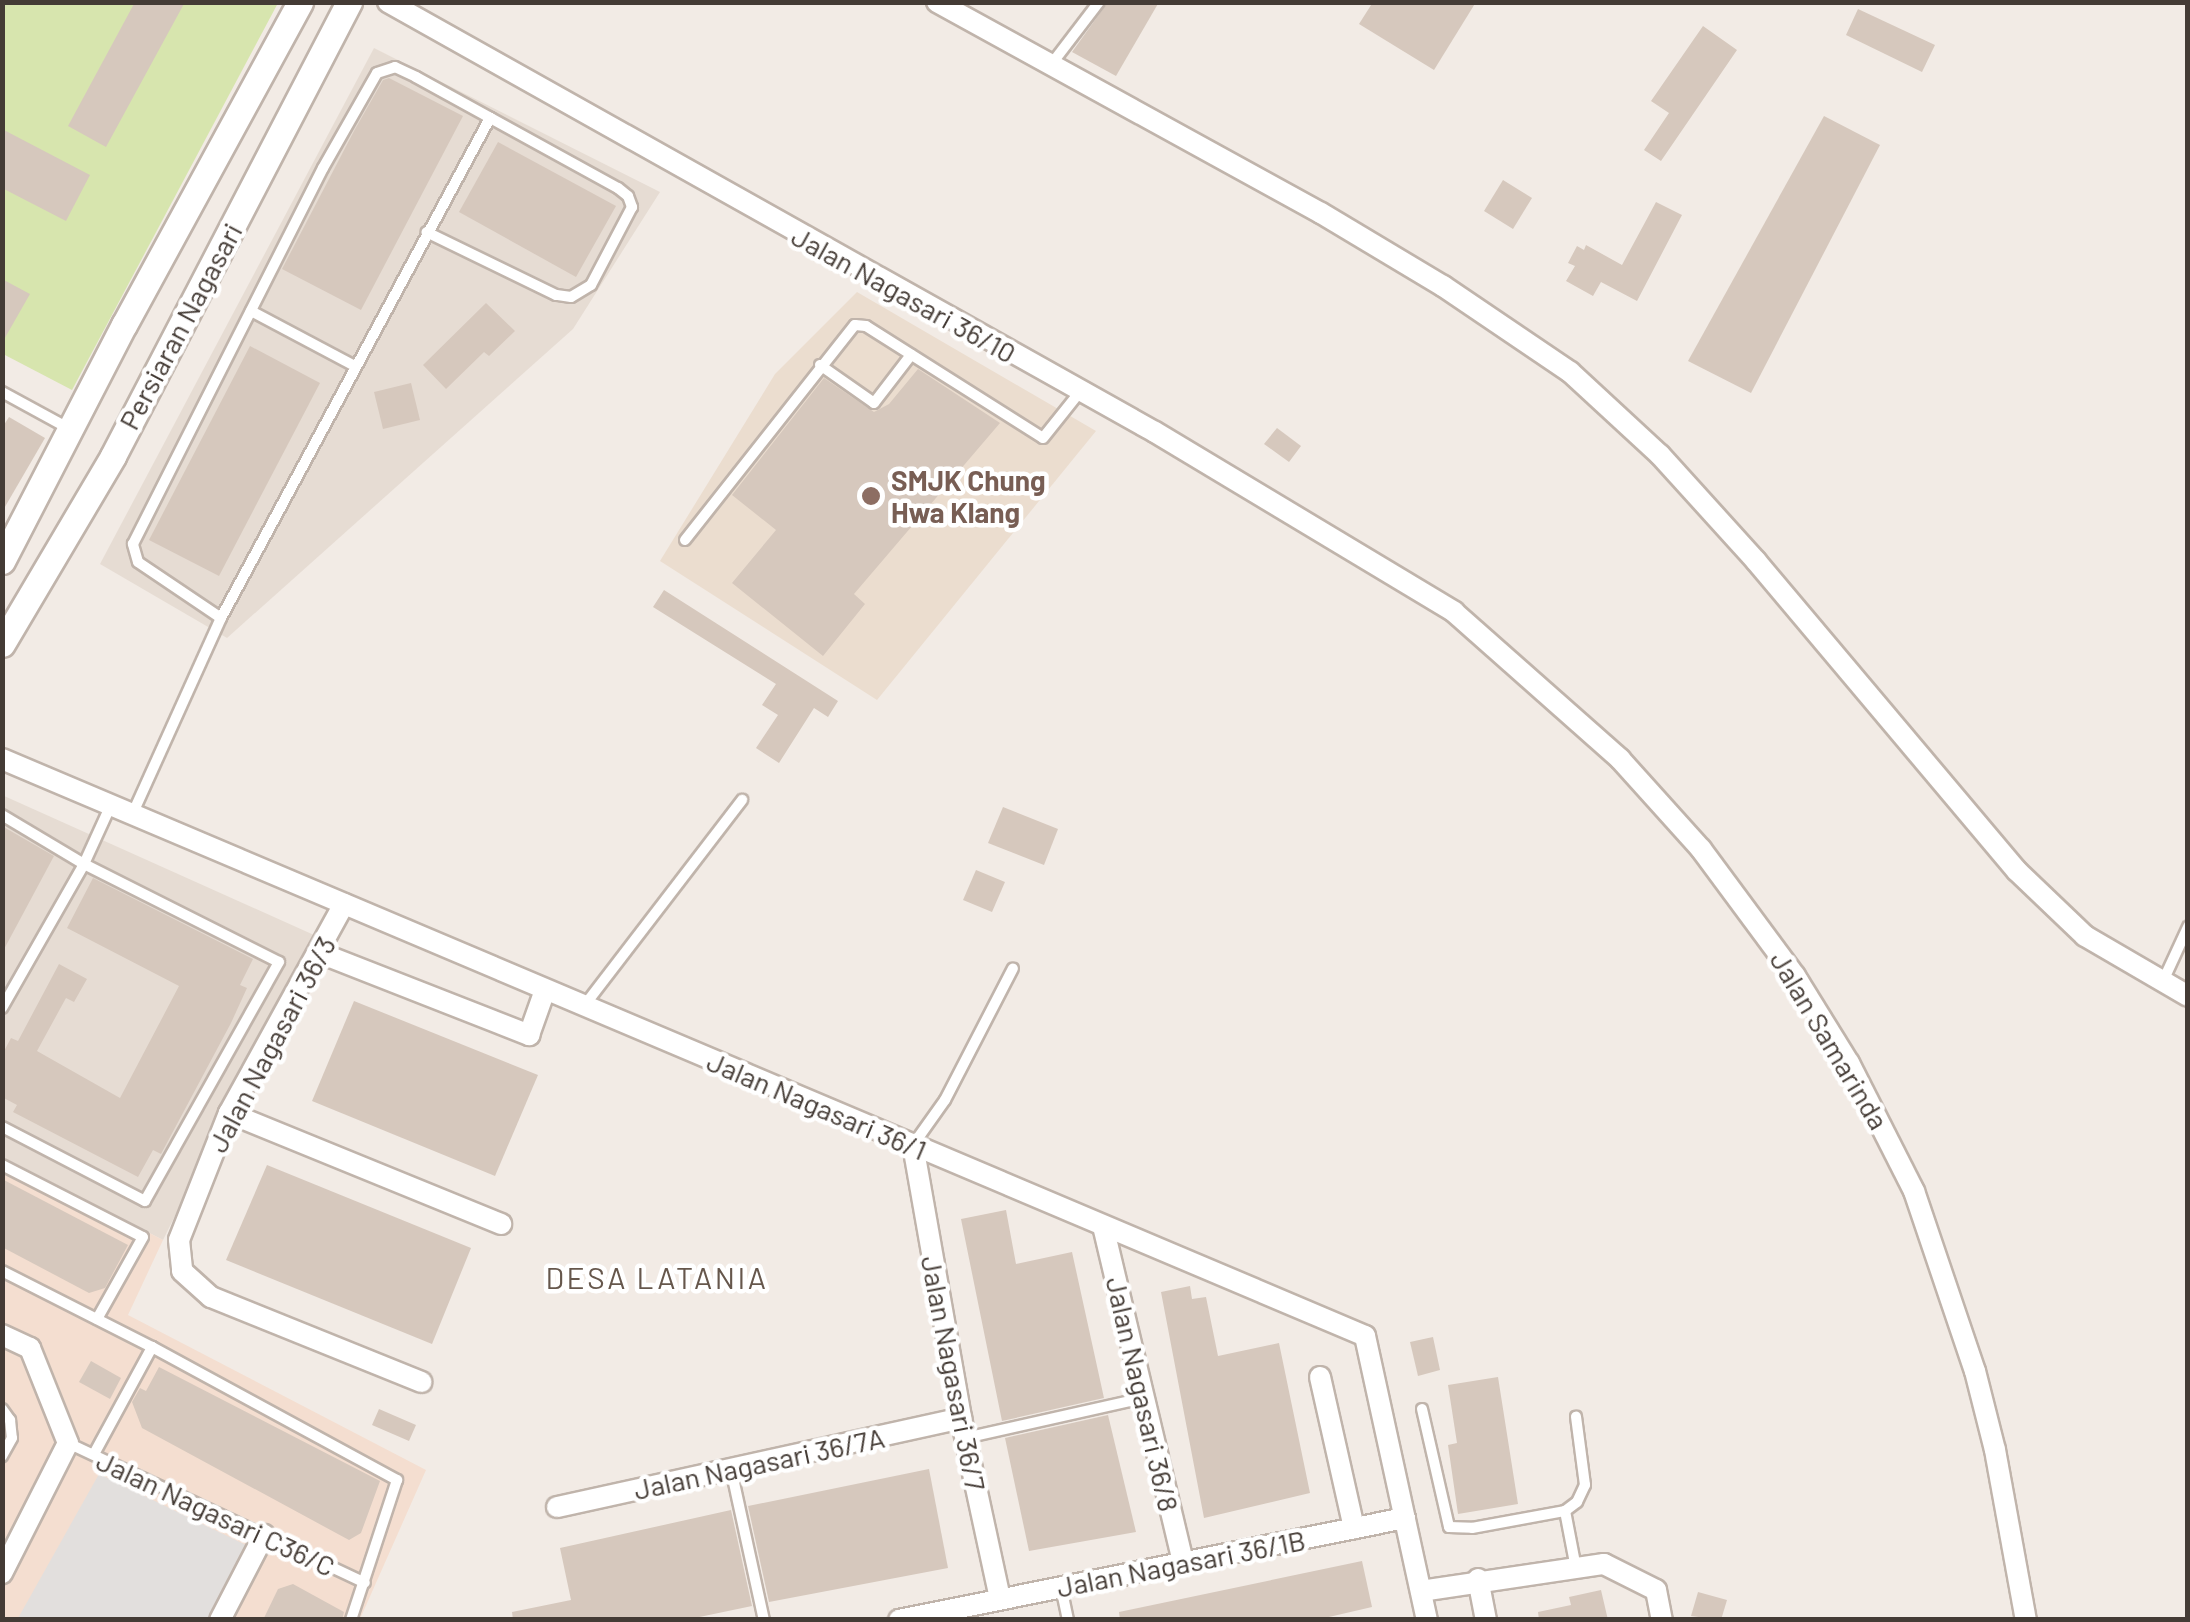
<!DOCTYPE html>
<style>
body{margin:0}
#map{position:relative;width:2190px;height:1622px;overflow:hidden;background:#f2ebe5;font-family:Barlow,sans-serif}
div>[style]{position:absolute}
.residential>*{inset:0;background:#e6dcd3}
.commercial>*{inset:0;background:#f4ded0}
.education>*{inset:0;background:#ebddcf}
.green>*{inset:0;background:#d7e5ae}
.parking>*{inset:0;background:#e2dfdd}
.building>*{inset:0;background:#d6c8bd}
.roads{filter:drop-shadow(2px 0 #c0b4ab) drop-shadow(-2px 0 #c0b4ab) drop-shadow(0 2px #c0b4ab) drop-shadow(0 -2px #c0b4ab)}
.service>*{height:10px;margin:-5px;padding:0 5px;transform-origin:5px;border-radius:5px;background:#fff}
.minor>*{height:20px;margin:-10px;padding:0 10px;transform-origin:10px;border-radius:10px;background:#fff}
.tertiary>*{height:25px;margin:-12.5px;padding:0 12.5px;transform-origin:12.5px;border-radius:12.5px;background:#fff}
.dots>*{width:28px;height:28px;translate:-50% -50%;box-sizing:border-box;border:5px solid #fff;border-radius:50%}
span{translate:-50% -50%;white-space:nowrap;text-align:center;line-height:1.15;-webkit-text-stroke:9px #fff;paint-order:stroke}
.street-label{font-size:28px;color:#443b35}
.education-label{font-size:28px;color:#785e54;font-weight:700}
.left{translate:0 -50%;text-align:left}
.neighbourhood-label{font-size:30px;color:#66574c;letter-spacing:2.5px}
.frame{position:absolute;inset:0;border:5px solid #443b35;pointer-events:none}
</style>
<div id="map">
<div class="residential">
<i style="clip-path:polygon(374px 48px,660px 192px,573px 329px,227px 638px,100px 564px)"></i>
<i style="clip-path:polygon(2px 795px,314px 935px,163px 1240px,3px 1157px)"></i>
</div>
<div class="commercial">
<i style="clip-path:polygon(2px 1157px,163px 1240px,128px 1315px,426px 1470px,360px 1619px,3px 1619px)"></i>
</div>
<div class="education">
<i style="clip-path:polygon(857px 292px,1096px 431px,877px 700px,660px 561px,775px 374px)"></i>
</div>
<div class="green">
<i style="clip-path:polygon(2px 3px,278px 3px,72px 390px,3px 354px)"></i>
</div>
<div class="parking">
<i style="clip-path:polygon(99px 1474px,250px 1547px,212px 1619px,17px 1620px)"></i>
</div>
<div class="building">
<i style="clip-path:polygon(135px 2px,185px 2px,106px 147px,68px 126px)"></i>
<i style="clip-path:polygon(1108px 2px,1159px 2px,1116px 76px,1072px 52px)"></i>
<i style="clip-path:polygon(1373px 2px,1476px 2px,1434px 70px,1359px 24px)"></i>
<i style="clip-path:polygon(1858px 9px,1935px 45px,1922px 72px,1846px 35px)"></i>
<i style="clip-path:polygon(1703px 26px,1737px 50px,1661px 161px,1644px 150px,1669px 113px,1651px 101px)"></i>
<i style="clip-path:polygon(389px 78px,463px 116px,361px 310px,282px 269px,354px 131px,383px 80px)"></i>
<i style="clip-path:polygon(1824px 116px,1880px 145px,1751px 393px,1688px 361px)"></i>
<i style="clip-path:polygon(2px 129px,90px 175px,66px 221px,2px 188px)"></i>
<i style="clip-path:polygon(498px 142px,616px 206px,576px 277px,459px 212px)"></i>
<i style="clip-path:polygon(1503px 180px,1532px 198px,1513px 229px,1484px 211px)"></i>
<i style="clip-path:polygon(1656px 202px,1682px 215px,1637px 301px,1601px 282px,1593px 296px,1566px 281px,1575px 266px,1568px 263px,1577px 246px,1584px 250px,1586px 245px,1622px 265px)"></i>
<i style="clip-path:polygon(2px 279px,30px 294px,2px 343px)"></i>
<i style="clip-path:polygon(486px 303px,515px 331px,489px 356px,484px 352px,446px 389px,423px 365px)"></i>
<i style="clip-path:polygon(250px 346px,320px 383px,219px 576px,149px 540px)"></i>
<i style="clip-path:polygon(918px 369px,1000px 423px,854px 594px,865px 604px,823px 656px,732px 583px,776px 530px,732px 495px,824px 378px,874px 412px,889px 404px)"></i>
<i style="clip-path:polygon(411px 383px,420px 420px,383px 429px,374px 392px)"></i>
<i style="clip-path:polygon(9px 417px,45px 438px,2px 512px,2px 428px)"></i>
<i style="clip-path:polygon(1277px 428px,1301px 446px,1289px 462px,1264px 444px)"></i>
<i style="clip-path:polygon(664px 590px,838px 701px,828px 717px,814px 708px,779px 763px,756px 748px,778px 715px,762px 705px,776px 684px,653px 607px)"></i>
<i style="clip-path:polygon(1003px 807px,1058px 829px,1044px 865px,988px 843px)"></i>
<i style="clip-path:polygon(2px 826px,54px 856px,2px 953px)"></i>
<i style="clip-path:polygon(976px 870px,1005px 882px,992px 912px,963px 900px)"></i>
<i style="clip-path:polygon(93px 878px,253px 959px,240px 985px,247px 988px,231px 1023px,161px 1154px,153px 1150px,138px 1177px,13px 1112px,17px 1105px,2px 1097px,2px 1055px,11px 1038px,18px 1041px,59px 964px,87px 979px,74px 1002px,66px 998px,37px 1051px,120px 1098px,179px 986px,67px 928px)"></i>
<i style="clip-path:polygon(354px 1001px,538px 1075px,495px 1176px,312px 1101px)"></i>
<i style="clip-path:polygon(267px 1165px,471px 1248px,432px 1344px,226px 1260px)"></i>
<i style="clip-path:polygon(2px 1179px,128px 1245px,105px 1288px,89px 1293px,2px 1247px)"></i>
<i style="clip-path:polygon(1006px 1210px,1016px 1264px,1072px 1252px,1104px 1398px,1002px 1421px,961px 1219px)"></i>
<i style="clip-path:polygon(1190px 1286px,1192px 1299px,1206px 1297px,1218px 1356px,1279px 1343px,1310px 1493px,1204px 1518px,1161px 1292px)"></i>
<i style="clip-path:polygon(1433px 1337px,1440px 1370px,1418px 1376px,1410px 1342px)"></i>
<i style="clip-path:polygon(91px 1361px,121px 1378px,110px 1399px,79px 1382px)"></i>
<i style="clip-path:polygon(159px 1367px,380px 1481px,361px 1533px,349px 1540px,142px 1428px,132px 1402px,140px 1388px,146px 1391px)"></i>
<i style="clip-path:polygon(1498px 1377px,1518px 1504px,1458px 1514px,1448px 1445px,1457px 1443px,1448px 1385px)"></i>
<i style="clip-path:polygon(379px 1409px,416px 1425px,409px 1441px,372px 1425px)"></i>
<i style="clip-path:polygon(1108px 1415px,1136px 1532px,1029px 1551px,1005px 1438px)"></i>
<i style="clip-path:polygon(929px 1469px,948px 1568px,769px 1602px,748px 1506px)"></i>
<i style="clip-path:polygon(731px 1510px,752px 1606px,685px 1620px,513px 1620px,512px 1612px,571px 1600px,560px 1548px)"></i>
<i style="clip-path:polygon(1362px 1561px,1372px 1607px,1316px 1620px,1120px 1620px,1119px 1612px)"></i>
<i style="clip-path:polygon(293px 1584px,344px 1612px,342px 1620px,263px 1620px,278px 1589px)"></i>
<i style="clip-path:polygon(1601px 1590px,1608px 1620px,1539px 1620px,1538px 1612px,1571px 1605px,1569px 1597px)"></i>
<i style="clip-path:polygon(1698px 1592px,1727px 1600px,1721px 1620px,1691px 1616px)"></i>
</div>
<div class="roads">
<div class="service">
<i style="left:1050px;top:66px;width:81px;rotate:-52.6deg"></i>
<i style="left:251px;top:311px;width:118px;rotate:27.9deg"></i>
<i style="left:820px;top:365px;width:66px;rotate:35.1deg"></i>
<i style="left:874px;top:403px;width:61px;rotate:-52.4deg"></i>
<i style="left:2px;top:392px;width:77px;rotate:28.6deg"></i>
<i style="left:685px;top:540px;width:274px;rotate:-51.7deg"></i>
<i style="left:855px;top:325px;width:11px;rotate:5deg"></i>
<i style="left:866px;top:326px;width:209px;rotate:32.3deg"></i>
<i style="left:1043px;top:438px;width:58px;rotate:-51.3deg"></i>
<i style="left:221px;top:618px;width:100px;rotate:-146deg"></i>
<i style="left:138px;top:562px;width:19px;rotate:-106deg"></i>
<i style="left:133px;top:544px;width:421px;rotate:-63.2deg"></i>
<i style="left:323px;top:168px;width:109px;rotate:-60.4deg"></i>
<i style="left:377px;top:73px;width:19px;rotate:-18deg"></i>
<i style="left:395px;top:67px;width:23px;rotate:25deg"></i>
<i style="left:416px;top:77px;width:230px;rotate:28.8deg"></i>
<i style="left:618px;top:188px;width:13px;rotate:39deg"></i>
<i style="left:628px;top:196px;width:12px;rotate:70deg"></i>
<i style="left:632px;top:207px;width:88px;rotate:117.7deg"></i>
<i style="left:591px;top:285px;width:23px;rotate:149deg"></i>
<i style="left:571px;top:297px;width:15px;rotate:-172deg"></i>
<i style="left:556px;top:295px;width:144px;rotate:-154.1deg"></i>
<i style="left:2px;top:815px;width:96px;rotate:30.9deg"></i>
<i style="left:84px;top:864px;width:218px;rotate:26.7deg"></i>
<i style="left:279px;top:962px;width:274px;rotate:119.3deg"></i>
<i style="left:145px;top:1201px;width:161px;rotate:-152.6deg"></i>
<i style="left:132px;top:815px;width:216px;rotate:-65.7deg"></i>
<i style="left:221px;top:618px;width:568px;rotate:-61.72deg"></i>
<i style="left:2163px;top:981px;width:60px;rotate:-65.2deg"></i>
<i style="left:584px;top:1006px;width:260px;rotate:-52.5deg"></i>
<i style="left:2px;top:1008px;width:166px;rotate:-60.3deg"></i>
<i style="left:84px;top:864px;width:63px;rotate:-65.5deg"></i>
<i style="left:913px;top:1145px;width:55px;rotate:-54.6deg"></i>
<i style="left:945px;top:1100px;width:148px;rotate:-62.7deg"></i>
<i style="left:2px;top:1165px;width:158px;rotate:27.1deg"></i>
<i style="left:143px;top:1237px;width:94px;rotate:119.3deg"></i>
<i style="left:2px;top:1271px;width:168px;rotate:26.9deg"></i>
<i style="left:2px;top:1409px;width:14px;rotate:54deg"></i>
<i style="left:10px;top:1420px;width:18px;rotate:84deg"></i>
<i style="left:12px;top:1438px;width:21px;rotate:119deg"></i>
<i style="left:1422px;top:1409px;width:121px;rotate:77.1deg"></i>
<i style="left:1449px;top:1527px;width:23px;rotate:2deg"></i>
<i style="left:1472px;top:1528px;width:95px;rotate:-10.4deg"></i>
<i style="left:1565px;top:1511px;width:58px;rotate:79.1deg"></i>
<i style="left:965px;top:1438px;width:183px;rotate:-12.6deg"></i>
<i style="left:68px;top:1443px;width:328px;rotate:25.2deg"></i>
<i style="left:94px;top:1454px;width:122px;rotate:-61.5deg"></i>
<i style="left:152px;top:1347px;width:279px;rotate:28.5deg"></i>
<i style="left:397px;top:1480px;width:147px;rotate:108.2deg"></i>
<i style="left:731px;top:1469px;width:155px;rotate:77.7deg"></i>
<i style="left:1565px;top:1511px;width:15px;rotate:-37deg"></i>
<i style="left:1577px;top:1502px;width:19px;rotate:-65deg"></i>
<i style="left:1585px;top:1485px;width:69px;rotate:-97.5deg"></i>
<i style="left:1061px;top:1587px;width:34px;rotate:78deg"></i>
</div>
<div class="minor">
<i style="left:388px;top:2px;width:879px;rotate:29.28deg"></i>
<i style="left:1155px;top:432px;width:349px;rotate:31deg"></i>
<i style="left:1454px;top:612px;width:222px;rotate:41.5deg"></i>
<i style="left:1620px;top:759px;width:121px;rotate:48deg"></i>
<i style="left:1701px;top:849px;width:158px;rotate:53.5deg"></i>
<i style="left:1795px;top:976px;width:102px;rotate:58.2deg"></i>
<i style="left:1849px;top:1063px;width:144px;rotate:63.1deg"></i>
<i style="left:1914px;top:1191px;width:190px;rotate:71.3deg"></i>
<i style="left:1975px;top:1371px;width:81px;rotate:75.8deg"></i>
<i style="left:1995px;top:1450px;width:173px;rotate:79.7deg"></i>
<i style="left:937px;top:2px;width:438px;rotate:28.8deg"></i>
<i style="left:1321px;top:213px;width:142px;rotate:30.9deg"></i>
<i style="left:1443px;top:286px;width:153px;rotate:34.1deg"></i>
<i style="left:1570px;top:372px;width:122px;rotate:42.7deg"></i>
<i style="left:1660px;top:455px;width:143px;rotate:47.8deg"></i>
<i style="left:1756px;top:561px;width:405px;rotate:49.9deg"></i>
<i style="left:2017px;top:871px;width:94px;rotate:43.7deg"></i>
<i style="left:2085px;top:936px;width:119px;rotate:30.2deg"></i>
<i style="left:2px;top:759px;width:1480px;rotate:22.94deg"></i>
<i style="left:1365px;top:1336px;width:291px;rotate:77.7deg"></i>
<i style="left:344px;top:904px;width:239px;rotate:118.8deg"></i>
<i style="left:229px;top:1113px;width:136px;rotate:111.5deg"></i>
<i style="left:179px;top:1240px;width:31px;rotate:84deg"></i>
<i style="left:182px;top:1271px;width:39px;rotate:42deg"></i>
<i style="left:211px;top:1297px;width:227px;rotate:22deg"></i>
<i style="left:320px;top:953px;width:225px;rotate:21.4deg"></i>
<i style="left:529px;top:1035px;width:48px;rotate:-70.4deg"></i>
<i style="left:229px;top:1113px;width:294px;rotate:22.2deg"></i>
<i style="left:913px;top:1145px;width:277px;rotate:80deg"></i>
<i style="left:961px;top:1418px;width:185px;rotate:77.8deg"></i>
<i style="left:1103px;top:1226px;width:345px;rotate:76.6deg"></i>
<i style="left:2px;top:1335px;width:31px;rotate:25deg"></i>
<i style="left:30px;top:1348px;width:102px;rotate:68.2deg"></i>
<i style="left:68px;top:1443px;width:146px;rotate:116.9deg"></i>
<i style="left:1320px;top:1377px;width:155px;rotate:77.3deg"></i>
<i style="left:557px;top:1507px;width:414px;rotate:-12.4deg"></i>
<i style="left:1478px;top:1579px;width:42px;rotate:79deg"></i>
<i style="left:1421px;top:1591px;width:185px;rotate:-8.4deg"></i>
<i style="left:1604px;top:1564px;width:58px;rotate:26.6deg"></i>
<i style="left:1656px;top:1590px;width:31px;rotate:79deg"></i>
<i style="left:220px;top:1620px;width:96px;rotate:-62.6deg"></i>
<i style="left:899px;top:1620px;width:516px;rotate:-11.4deg"></i>
</div>
<div class="tertiary">
<i style="left:2px;top:561px;width:266px;rotate:-62.7deg"></i>
<i style="left:124px;top:325px;width:368px;rotate:-61.4deg"></i>
<i style="left:2px;top:644px;width:218px;rotate:-59.4deg"></i>
<i style="left:113px;top:456px;width:512px;rotate:-62.53deg"></i>
</div>
</div>
<div class="dots">
<i style="left:871px;top:496px;background:#8d6e63"></i>
</div>
<div class="street-label">
<span style="left:904px;top:294px;rotate:29deg">Jalan Nagasari 36/10</span>
<span style="left:180px;top:326px;rotate:-62deg">Persiaran Nagasari</span>
<span style="left:1830px;top:1040px;rotate:59deg">Jalan Samarinda</span>
<span style="left:271px;top:1044px;rotate:-62deg">Jalan Nagasari 36/3</span>
<span style="left:817px;top:1105px;rotate:23deg">Jalan Nagasari 36/1</span>
<span style="left:954px;top:1373px;rotate:79deg">Jalan Nagasari 36/7</span>
<span style="left:1143px;top:1394px;rotate:77deg">Jalan Nagasari 36/8</span>
<span style="left:759px;top:1463px;rotate:-12deg">Jalan Nagasari 36/7A</span>
<span style="left:216px;top:1513px;rotate:25deg">Jalan Nagasari C36/C</span>
<span style="left:1181px;top:1563px;rotate:-11deg">Jalan Nagasari 36/1B</span>
</div>
<div class="education-label">
<span class="left" style="left:891px;top:496px">SMJK Chung<br>Hwa Klang</span>
</div>
<div class="neighbourhood-label">
<span style="left:657px;top:1277px">DESA LATANIA</span>
</div>
<div class="frame"></div>
</div>
